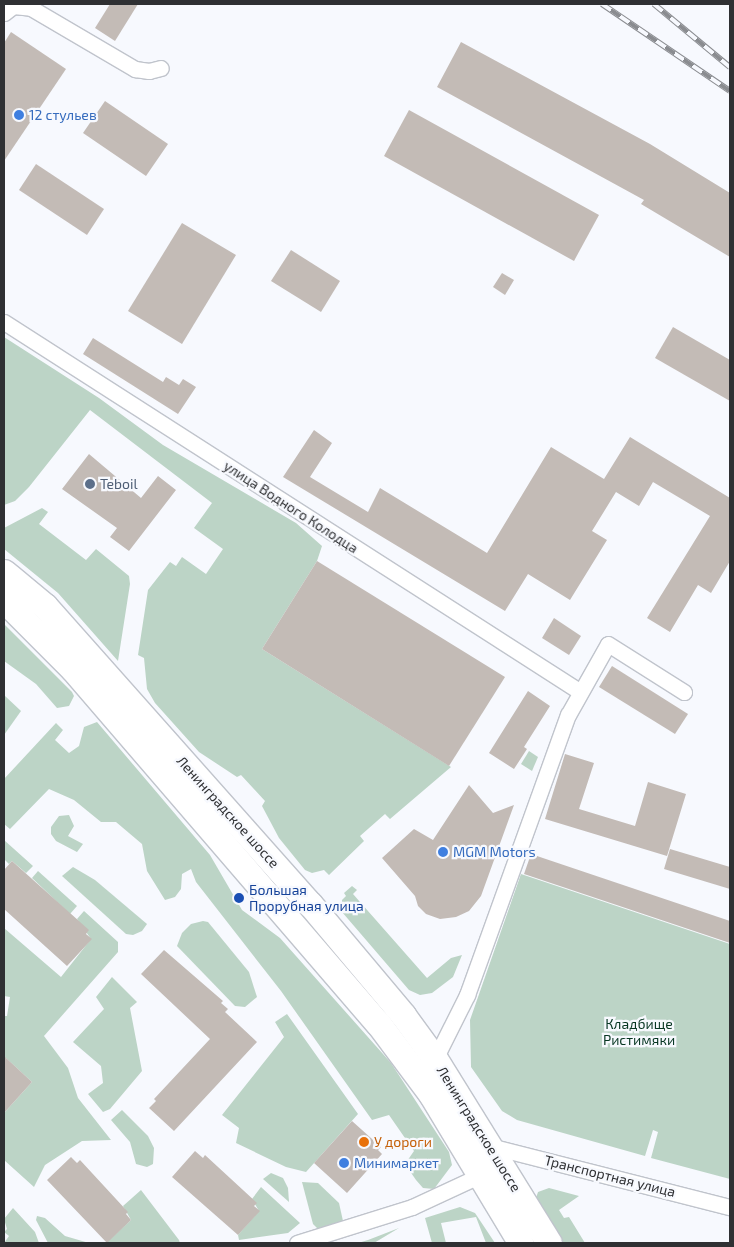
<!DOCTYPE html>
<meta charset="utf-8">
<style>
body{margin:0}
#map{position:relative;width:734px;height:1247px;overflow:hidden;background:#f7f9fe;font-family:"Exo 2",sans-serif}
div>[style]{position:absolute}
.green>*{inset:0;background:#bcd4c6}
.building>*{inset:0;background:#c3bbb6}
.roads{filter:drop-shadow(1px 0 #c0c4cc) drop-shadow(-1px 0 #c0c4cc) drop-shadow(0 1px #c0c4cc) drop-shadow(0 -1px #c0c4cc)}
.street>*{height:15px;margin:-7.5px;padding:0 7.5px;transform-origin:7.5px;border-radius:7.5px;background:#fff}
.primary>*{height:25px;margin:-12.5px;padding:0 12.5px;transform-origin:12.5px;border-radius:12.5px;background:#fff}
.rail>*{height:5.5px;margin-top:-2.75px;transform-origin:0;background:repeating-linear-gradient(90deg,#f7f9fe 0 11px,#8a8c90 0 22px);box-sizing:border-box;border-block:1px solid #8a8c90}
.dots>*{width:14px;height:14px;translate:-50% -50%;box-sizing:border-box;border:2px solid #f7f9fe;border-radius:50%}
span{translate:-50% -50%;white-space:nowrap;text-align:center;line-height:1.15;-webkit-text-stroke:4.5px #f7f9fe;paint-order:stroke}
.shop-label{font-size:14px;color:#366cbe}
.left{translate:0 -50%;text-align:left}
.service-label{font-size:14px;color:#4e5e75}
.street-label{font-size:14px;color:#2f3033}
.transit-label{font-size:14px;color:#164399}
.park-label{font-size:14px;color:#073622}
.food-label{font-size:14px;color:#c56008}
.frame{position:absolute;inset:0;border:5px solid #2f3033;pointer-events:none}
</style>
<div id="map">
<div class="green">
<i style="clip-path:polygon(4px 337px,99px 398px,163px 445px,296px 523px,322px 546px,317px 561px,262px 649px,451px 767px,390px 819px,385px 814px,360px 836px,364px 841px,329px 875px,324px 870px,312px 873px,305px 870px,279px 838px,262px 806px,265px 801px,241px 775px,237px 777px,199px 752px,155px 703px,147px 689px,144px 658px,138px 655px,148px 590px,170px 562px,176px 566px,182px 557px,206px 574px,223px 549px,194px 528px,212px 503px,90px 410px,29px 487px,15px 501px,4px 505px)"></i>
<i style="clip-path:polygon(42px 508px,48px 512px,39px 524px,86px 560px,96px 549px,129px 576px,130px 584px,118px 661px,58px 593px,4px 549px,4px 528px)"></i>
<i style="clip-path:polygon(4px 624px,72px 692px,74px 696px,69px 706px,57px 708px,36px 684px,4px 661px)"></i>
<i style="clip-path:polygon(4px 695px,21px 711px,4px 735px)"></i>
<i style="clip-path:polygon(97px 722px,210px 855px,242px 910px,280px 938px,391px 1063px,449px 1152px,452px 1165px,434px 1189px,423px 1188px,416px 1180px,405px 1164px,414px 1151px,389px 1115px,372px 1120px,281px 991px,196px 882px,191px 869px,182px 874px,181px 889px,175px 897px,165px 900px,147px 871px,142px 844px,116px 822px,101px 822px,74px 800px,49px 789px,10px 829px,4px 824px,4px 779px,56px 723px,63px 730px,55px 740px,69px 753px,79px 746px,84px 727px)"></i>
<i style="clip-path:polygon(529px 751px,538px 757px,532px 771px,521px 764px)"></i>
<i style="clip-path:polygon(69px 815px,74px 826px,68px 836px,83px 844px,77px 852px,56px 841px,51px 834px,51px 827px,59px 816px)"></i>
<i style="clip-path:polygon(4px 840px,33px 866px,26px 873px,12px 861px,9px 864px,4px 859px)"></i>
<i style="clip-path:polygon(73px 867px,95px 880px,147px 924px,142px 931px,133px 935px,126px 934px,62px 876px)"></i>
<i style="clip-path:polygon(38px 871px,77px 906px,70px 914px,32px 878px)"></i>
<i style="clip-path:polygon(521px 874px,730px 944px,730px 1179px,651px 1158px,658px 1132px,653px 1130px,645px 1156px,517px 1120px,502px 1111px,471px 1067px,470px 1020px)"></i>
<i style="clip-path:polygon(352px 886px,357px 890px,353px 894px,427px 978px,451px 958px,462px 955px,453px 977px,432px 993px,420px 995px,409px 990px,342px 912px,342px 900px,346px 896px,344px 893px)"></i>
<i style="clip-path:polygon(84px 911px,118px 942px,118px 952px,44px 1036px,68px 1068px,78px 1098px,111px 1140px,82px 1141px,45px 1165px,34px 1187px,4px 1160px,4px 1113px,32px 1082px,6px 1058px,4px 1060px,4px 1016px,7px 1016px,10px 997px,4px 996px,4px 928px,61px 977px,91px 939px,77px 919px)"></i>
<i style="clip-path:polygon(203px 921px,208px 922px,249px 972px,257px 997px,245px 1007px,235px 1006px,177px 946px,182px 933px,191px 924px)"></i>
<i style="clip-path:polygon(112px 977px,137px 1002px,130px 1008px,142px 1071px,110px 1109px,103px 1112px,88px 1094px,103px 1083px,101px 1066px,73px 1042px,104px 1009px,96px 997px)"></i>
<i style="clip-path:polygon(287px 1014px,358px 1114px,306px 1172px,286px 1167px,236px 1143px,239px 1128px,222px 1115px,284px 1037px,275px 1022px)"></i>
<i style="clip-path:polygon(122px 1110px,148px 1136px,154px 1148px,153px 1164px,147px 1167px,136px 1164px,130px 1142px,111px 1120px)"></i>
<i style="clip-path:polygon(271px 1173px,283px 1178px,288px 1188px,289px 1202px,263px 1179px)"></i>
<i style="clip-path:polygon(302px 1182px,318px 1183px,339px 1203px,343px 1221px,338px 1225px,318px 1229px,313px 1224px)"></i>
<i style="clip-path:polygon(261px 1187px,300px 1223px,288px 1233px,239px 1240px,238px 1235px,259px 1211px,252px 1199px)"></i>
<i style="clip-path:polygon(549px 1188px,579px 1196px,559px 1210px,564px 1218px,569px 1217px,585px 1243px,563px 1243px,535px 1201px,538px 1192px)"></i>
<i style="clip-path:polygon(141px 1190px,179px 1240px,180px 1243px,106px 1243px,131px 1220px,123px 1206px)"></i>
<i style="clip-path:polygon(460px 1207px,475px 1213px,495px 1243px,486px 1243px,476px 1217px,441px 1223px,446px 1243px,432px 1243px,425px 1218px)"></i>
<i style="clip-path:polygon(13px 1208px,35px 1232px,39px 1243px,4px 1243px,9px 1236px,4px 1232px,7px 1229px,4px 1219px)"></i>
<i style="clip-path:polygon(37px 1216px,45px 1218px,65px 1236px,89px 1243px,48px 1243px,36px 1220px)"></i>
<i style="clip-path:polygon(399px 1228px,374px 1243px,358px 1243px,368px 1240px)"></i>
</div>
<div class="building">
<i style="clip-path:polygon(110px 4px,138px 4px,115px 41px,95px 28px)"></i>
<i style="clip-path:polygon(11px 32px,66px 69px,4px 161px,4px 43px)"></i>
<i style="clip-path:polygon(461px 42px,650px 144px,730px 193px,730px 257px,641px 204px,644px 200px,437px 87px)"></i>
<i style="clip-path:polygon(105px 101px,168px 144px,146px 176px,83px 133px)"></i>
<i style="clip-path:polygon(409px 110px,599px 215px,574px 261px,384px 156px)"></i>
<i style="clip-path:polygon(36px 164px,104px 209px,87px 235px,19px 190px)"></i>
<i style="clip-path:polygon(182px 223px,236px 255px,182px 344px,128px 311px)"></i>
<i style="clip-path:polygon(291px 250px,340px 281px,321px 312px,271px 281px)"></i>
<i style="clip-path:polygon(502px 273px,514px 280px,505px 295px,493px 287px)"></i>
<i style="clip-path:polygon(673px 327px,730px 360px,730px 401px,655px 358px)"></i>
<i style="clip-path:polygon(93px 338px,163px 382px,166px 377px,179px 385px,183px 379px,196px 387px,178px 414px,83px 354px)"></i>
<i style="clip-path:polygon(314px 430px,332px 443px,310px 477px,368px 512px,380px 488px,487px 553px,551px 447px,604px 479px,630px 437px,730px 498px,730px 561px,711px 593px,698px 585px,670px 632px,647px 618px,710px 516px,653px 482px,639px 506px,616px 492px,592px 531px,607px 540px,570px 600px,528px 574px,505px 611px,283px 477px)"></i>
<i style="clip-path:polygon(89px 454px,141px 498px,158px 476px,176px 490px,129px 551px,110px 537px,117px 528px,62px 489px)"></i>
<i style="clip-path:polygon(317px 561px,505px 677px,449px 766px,262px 649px)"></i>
<i style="clip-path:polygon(554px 618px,581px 636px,569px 655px,542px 638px)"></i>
<i style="clip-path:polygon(612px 666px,688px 714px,675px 734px,599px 687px)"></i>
<i style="clip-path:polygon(528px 691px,550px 706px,524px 747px,527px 749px,514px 769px,489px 753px)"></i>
<i style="clip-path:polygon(565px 754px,594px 763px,579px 809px,635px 826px,648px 782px,686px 794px,667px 856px,545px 819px)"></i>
<i style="clip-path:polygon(469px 785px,493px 813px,514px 805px,481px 896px,469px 911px,456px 917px,440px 919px,426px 914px,418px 906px,415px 896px,382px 858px,414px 829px,433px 840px)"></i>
<i style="clip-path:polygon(670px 849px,730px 867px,730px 889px,664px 869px)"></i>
<i style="clip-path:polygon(531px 854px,730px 921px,730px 943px,524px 874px)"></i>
<i style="clip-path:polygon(12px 861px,89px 930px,86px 934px,92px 939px,67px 966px,4px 909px,4px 870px)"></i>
<i style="clip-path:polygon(164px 950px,223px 1001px,221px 1003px,228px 1009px,225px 1012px,257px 1042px,174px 1131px,149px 1108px,156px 1101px,154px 1099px,210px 1039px,141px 974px)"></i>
<i style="clip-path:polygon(4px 1056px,32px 1082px,4px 1113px)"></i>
<i style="clip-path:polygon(352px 1121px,381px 1147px,378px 1150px,382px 1154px,347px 1193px,314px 1163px)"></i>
<i style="clip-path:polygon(195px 1151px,203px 1158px,205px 1155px,257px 1203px,254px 1206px,260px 1211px,238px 1235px,172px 1177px)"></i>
<i style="clip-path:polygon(71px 1157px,77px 1163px,80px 1160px,128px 1212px,126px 1214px,131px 1220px,107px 1243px,47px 1180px)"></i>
</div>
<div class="roads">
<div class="street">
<i style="left:4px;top:13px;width:11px;rotate:-38deg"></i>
<i style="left:13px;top:6px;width:18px;rotate:6deg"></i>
<i style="left:31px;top:8px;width:121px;rotate:30.4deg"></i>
<i style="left:135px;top:69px;width:14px;rotate:8deg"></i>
<i style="left:149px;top:71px;width:12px;rotate:-14deg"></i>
<i style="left:4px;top:322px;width:683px;rotate:32.69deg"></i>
<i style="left:435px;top:1059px;width:72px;rotate:-63.4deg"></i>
<i style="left:467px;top:995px;width:298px;rotate:-70.2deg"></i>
<i style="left:568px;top:715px;width:81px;rotate:-60.6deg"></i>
<i style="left:608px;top:644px;width:90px;rotate:32.3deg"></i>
<i style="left:490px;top:1146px;width:248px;rotate:14.3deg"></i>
<i style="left:297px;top:1243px;width:121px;rotate:-17.4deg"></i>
<i style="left:412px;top:1207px;width:76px;rotate:-24.9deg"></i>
</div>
<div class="primary">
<i style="left:4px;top:572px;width:53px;rotate:39.7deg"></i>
<i style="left:45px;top:606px;width:399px;rotate:48.4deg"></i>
<i style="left:310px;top:904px;width:145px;rotate:50deg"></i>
<i style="left:403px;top:1015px;width:54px;rotate:54deg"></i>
<i style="left:435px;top:1059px;width:216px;rotate:58.2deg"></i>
<i style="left:4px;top:600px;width:98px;rotate:45deg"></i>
<i style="left:73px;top:669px;width:467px;rotate:49.3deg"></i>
<i style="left:378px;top:1023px;width:89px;rotate:53.3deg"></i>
<i style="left:431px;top:1094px;width:174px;rotate:58.9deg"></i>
</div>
</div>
<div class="rail">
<i style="left:602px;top:4px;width:155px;rotate:34.2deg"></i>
<i style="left:654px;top:4px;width:99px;rotate:39.7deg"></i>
</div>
<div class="dots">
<i style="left:19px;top:115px;background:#3f7fe0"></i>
<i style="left:90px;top:484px;background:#5c6f8a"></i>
<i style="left:443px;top:852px;background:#3f7fe0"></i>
<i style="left:239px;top:898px;background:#1a4fb4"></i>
<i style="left:364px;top:1142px;background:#e8710a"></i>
<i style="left:344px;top:1163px;background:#3f7fe0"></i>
</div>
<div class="shop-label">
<span class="left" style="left:29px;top:115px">12 стульев</span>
<span class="left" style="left:453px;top:852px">MGM Motors</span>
<span class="left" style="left:354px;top:1163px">Минимаркет</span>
</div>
<div class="service-label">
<span class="left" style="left:100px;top:484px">Teboil</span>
</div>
<div class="street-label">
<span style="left:291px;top:507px;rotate:33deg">улица Водного Колодца</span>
<span style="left:228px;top:812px;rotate:48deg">Ленинградское шоссе</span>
<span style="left:479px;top:1129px;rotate:58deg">Ленинградское шоссе</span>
<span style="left:610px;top:1176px;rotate:14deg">Транспортная улица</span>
</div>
<div class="transit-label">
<span class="left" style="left:249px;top:898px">Большая<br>Прорубная улица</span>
</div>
<div class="park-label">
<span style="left:639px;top:1032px">Кладбище<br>Ристимяки</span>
</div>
<div class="food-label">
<span class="left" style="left:374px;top:1142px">У дороги</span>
</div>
<div class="frame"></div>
</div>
